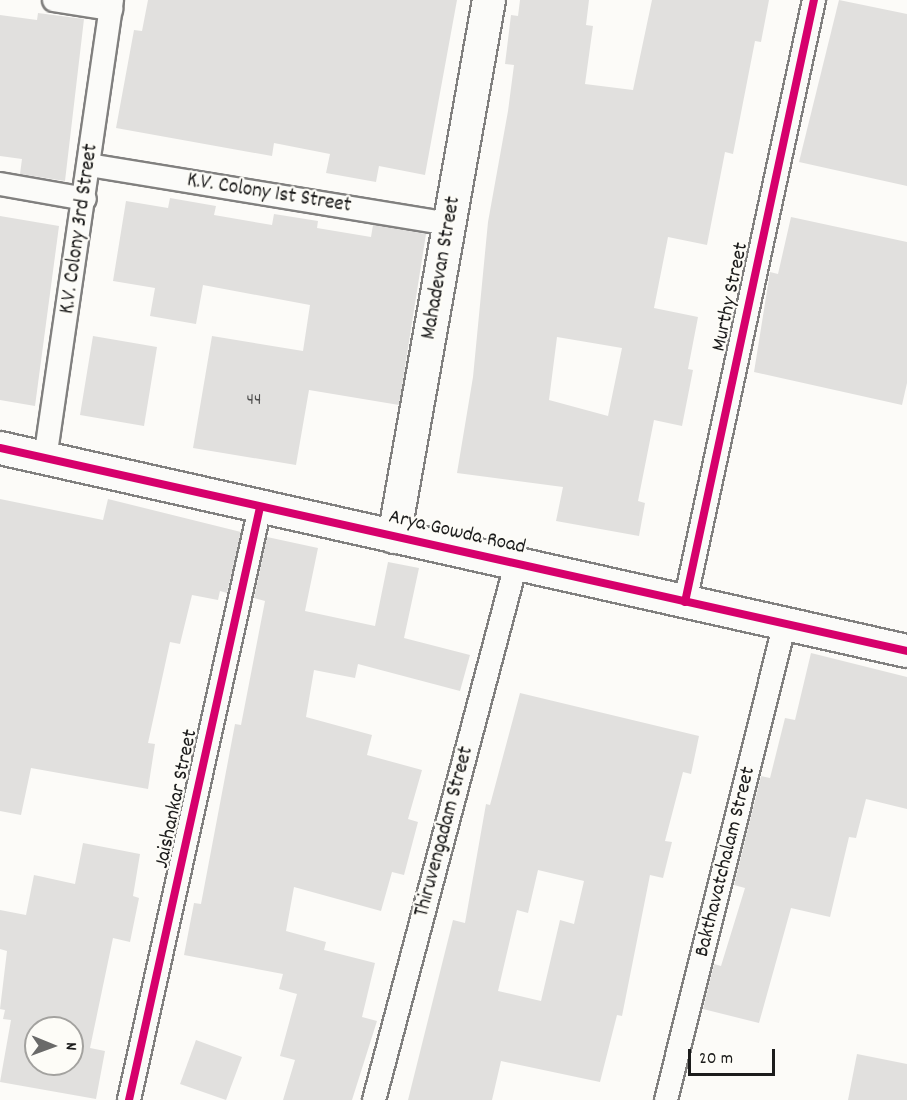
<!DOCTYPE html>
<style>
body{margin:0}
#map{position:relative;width:907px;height:1100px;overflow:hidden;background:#fcfbf8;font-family:Dekko,sans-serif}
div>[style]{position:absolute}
.building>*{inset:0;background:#e1e0de}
.roads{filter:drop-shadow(2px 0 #81807f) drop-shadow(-2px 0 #81807f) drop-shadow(0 2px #81807f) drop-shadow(0 -2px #81807f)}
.street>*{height:22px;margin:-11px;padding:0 11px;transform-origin:11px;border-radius:11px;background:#fbfbf9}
.secondary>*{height:32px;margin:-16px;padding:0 16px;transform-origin:16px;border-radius:16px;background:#fbfbf9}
.cycleway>*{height:8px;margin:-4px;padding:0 4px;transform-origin:4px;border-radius:4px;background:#d6006c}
span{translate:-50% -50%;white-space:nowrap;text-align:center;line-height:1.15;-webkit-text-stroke:4.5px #fdfcf7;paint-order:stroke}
.number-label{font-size:18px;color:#4d4d4c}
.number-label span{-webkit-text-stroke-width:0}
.street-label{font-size:21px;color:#1c1c1c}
.north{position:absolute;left:24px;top:1016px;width:60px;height:60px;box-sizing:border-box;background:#fdfcf7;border:2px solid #a3a29f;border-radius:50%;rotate:91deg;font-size:16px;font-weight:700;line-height:24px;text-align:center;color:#1c1c1c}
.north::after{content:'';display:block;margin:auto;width:21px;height:27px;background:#6a6a69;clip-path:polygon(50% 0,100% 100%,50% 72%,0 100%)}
.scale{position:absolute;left:688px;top:1049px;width:87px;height:27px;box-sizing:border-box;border:3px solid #1c1c1c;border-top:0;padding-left:8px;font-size:18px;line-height:21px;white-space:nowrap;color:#1c1c1c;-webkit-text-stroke:4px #fdfcf7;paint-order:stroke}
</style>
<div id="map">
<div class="building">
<i style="clip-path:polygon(148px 0,457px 0,425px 175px,379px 166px,376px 182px,326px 173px,330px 154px,274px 143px,272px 156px,116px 128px,134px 30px,142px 31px)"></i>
<i style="clip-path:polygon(evenodd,520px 0,589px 0,586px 25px,593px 26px,585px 84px,633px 90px,652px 0,769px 0,761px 42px,755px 41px,733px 154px,725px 152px,707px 245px,668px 237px,654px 308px,698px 317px,688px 369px,693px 370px,682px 426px,654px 420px,638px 501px,645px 503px,639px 536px,556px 521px,563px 487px,457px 473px,473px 377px,488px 222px,508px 111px,514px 65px,505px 64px,511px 15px,518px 16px,520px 0,557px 337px,622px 348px,608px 416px,549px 400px,557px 337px)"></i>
<i style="clip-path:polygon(839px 0,907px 14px,907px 186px,799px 162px)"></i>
<i style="clip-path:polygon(38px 13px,84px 19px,65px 181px,20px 174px,22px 159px,0 156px,0 15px,37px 20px)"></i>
<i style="clip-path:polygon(170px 198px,216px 206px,214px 215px,272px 225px,274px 214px,318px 221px,317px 228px,371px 237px,373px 225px,426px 234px,399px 405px,309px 390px,296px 465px,193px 448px,212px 336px,303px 351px,310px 305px,203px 285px,196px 324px,150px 316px,155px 288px,113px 281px,126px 201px,168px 208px)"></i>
<i style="clip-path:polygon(0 216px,59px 226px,35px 406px,0 400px)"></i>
<i style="clip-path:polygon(791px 217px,907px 242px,907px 383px,902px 405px,754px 372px,770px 272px,778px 274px)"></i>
<i style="clip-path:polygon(93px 336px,157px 347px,144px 426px,80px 415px)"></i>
<i style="clip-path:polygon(0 499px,103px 520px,108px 499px,241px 532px,227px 593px,220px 591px,218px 600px,192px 595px,180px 644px,170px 642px,148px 743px,155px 744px,148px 789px,31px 768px,21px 815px,0 811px)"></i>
<i style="clip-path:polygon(267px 537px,318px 548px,305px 611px,375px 626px,388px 562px,419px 568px,404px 638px,470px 655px,460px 691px,358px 664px,355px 678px,314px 670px,306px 717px,372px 735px,367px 755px,422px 770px,408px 819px,418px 822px,404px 875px,392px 872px,381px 911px,294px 887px,286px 931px,326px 942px,324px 950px,375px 963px,362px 1017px,377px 1021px,352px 1100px,283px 1100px,295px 1060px,280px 1056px,297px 994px,279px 989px,283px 974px,184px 955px,194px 903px,201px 904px,235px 724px,241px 725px,265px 601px,254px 598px)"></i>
<i style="clip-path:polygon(811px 653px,907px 677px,907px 809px,866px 799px,856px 838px,849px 837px,830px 917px,791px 908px,759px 1023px,703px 1009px,714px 964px,721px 966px,745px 888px,734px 885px,761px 776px,770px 778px,785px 718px,795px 720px)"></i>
<i style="clip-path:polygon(evenodd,520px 693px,699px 736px,691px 774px,683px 772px,665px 841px,672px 842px,663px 878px,650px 875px,622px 1016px,617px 1015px,600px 1082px,501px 1061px,492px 1100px,408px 1100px,453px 920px,465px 923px,486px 804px,490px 805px,520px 693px,538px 870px,584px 881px,574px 924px,560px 920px,541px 1001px,498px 991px,517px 910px,528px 913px,538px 870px)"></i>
<i style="clip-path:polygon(evenodd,83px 843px,140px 854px,133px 896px,139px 898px,130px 942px,113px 938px,90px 1048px,105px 1051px,96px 1099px,0 1082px,11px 1020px,3px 1019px,5px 1010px,0 1009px,7px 951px,0 949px,0 910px,26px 915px,34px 875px,75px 884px,83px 843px,36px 1028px,72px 1028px,72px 1064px,36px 1064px,36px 1028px)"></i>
<i style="clip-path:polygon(196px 1040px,242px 1057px,226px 1100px,180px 1084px)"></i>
<i style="clip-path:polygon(857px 1054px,907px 1064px,907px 1100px,848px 1100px)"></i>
</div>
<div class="roads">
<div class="street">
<i style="left:54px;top:0;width:58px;rotate:9deg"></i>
<i style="left:89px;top:165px;width:366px;rotate:9.3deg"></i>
<i style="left:0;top:184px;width:86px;rotate:10deg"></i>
<i style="left:45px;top:459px;width:464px;rotate:-81.7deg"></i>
<i style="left:685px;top:602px;width:616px;rotate:-77.91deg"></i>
<i style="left:129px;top:1100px;width:607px;rotate:-77.54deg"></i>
<i style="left:374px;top:1100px;width:554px;rotate:-75.16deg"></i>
<i style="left:666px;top:1100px;width:491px;rotate:-76deg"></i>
</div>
<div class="secondary">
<i style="left:0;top:448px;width:929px;rotate:12.62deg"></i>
<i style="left:394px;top:537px;width:545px;rotate:-79.97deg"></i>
</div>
</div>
<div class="cycleway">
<i style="left:0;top:448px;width:929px;rotate:12.62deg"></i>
<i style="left:685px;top:602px;width:616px;rotate:-77.91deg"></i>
<i style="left:129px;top:1100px;width:607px;rotate:-77.54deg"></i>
</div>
<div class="number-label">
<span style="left:254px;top:401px">44</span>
</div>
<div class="street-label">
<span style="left:269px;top:194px;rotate:9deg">K.V. Colony 1st Street</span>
<span style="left:80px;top:229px;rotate:-82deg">K.V. Colony 3rd Street</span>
<span style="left:442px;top:268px;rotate:-80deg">Mahadevan Street</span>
<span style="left:731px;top:297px;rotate:-78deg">Murthy Street</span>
<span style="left:457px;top:533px;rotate:13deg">Arya Gowda Road</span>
<span style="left:177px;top:799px;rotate:-78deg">Jaishankar Street</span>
<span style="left:445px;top:832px;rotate:-75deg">Thiruvengadam Street</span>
<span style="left:726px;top:862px;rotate:-76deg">Bakthavatchalam Street</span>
</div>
<div class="north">N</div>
<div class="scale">20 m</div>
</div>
